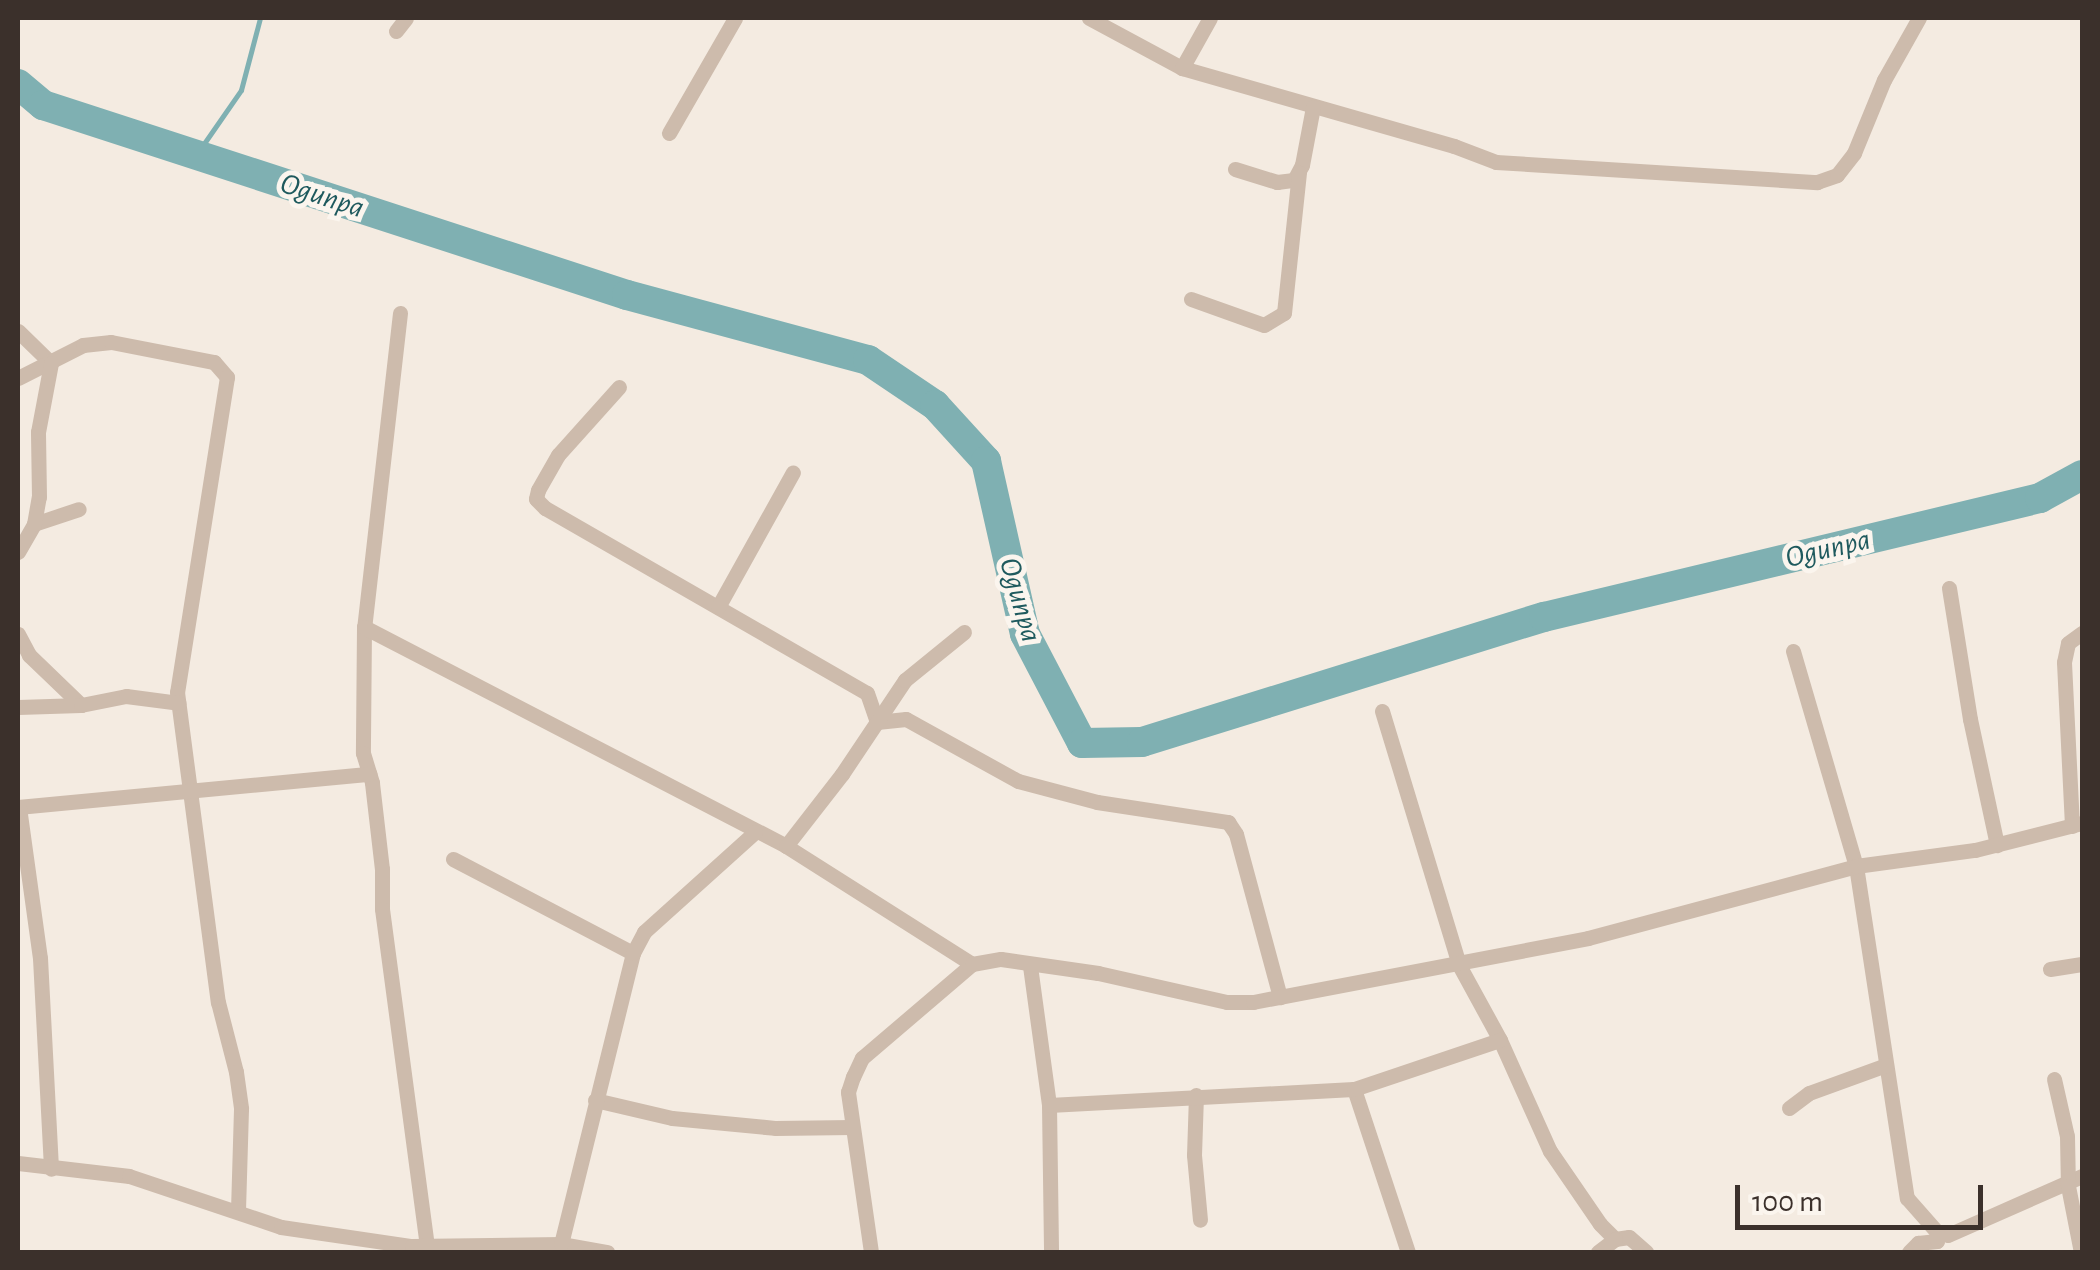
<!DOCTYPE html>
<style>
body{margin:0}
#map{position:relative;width:2100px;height:1270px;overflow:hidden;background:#f4ebe1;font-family:"Alegreya Sans",sans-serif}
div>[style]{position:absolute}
.stream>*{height:5px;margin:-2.5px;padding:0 2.5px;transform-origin:2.5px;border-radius:2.5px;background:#7fb0b2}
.river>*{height:30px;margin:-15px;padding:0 15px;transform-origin:15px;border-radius:15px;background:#7fb0b2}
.minor>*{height:15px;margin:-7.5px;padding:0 7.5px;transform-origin:7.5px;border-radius:7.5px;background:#cdbbac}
span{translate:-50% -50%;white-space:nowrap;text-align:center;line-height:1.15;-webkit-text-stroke:10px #fbf5ee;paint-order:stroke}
.water-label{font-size:30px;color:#1f5a5e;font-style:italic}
.frame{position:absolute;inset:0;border:20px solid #3b302b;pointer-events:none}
.scale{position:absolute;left:1735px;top:1185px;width:248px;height:45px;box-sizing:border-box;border:5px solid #3b302b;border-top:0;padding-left:12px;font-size:30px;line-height:35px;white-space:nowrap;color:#3b302b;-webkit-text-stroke:8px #fbf5ee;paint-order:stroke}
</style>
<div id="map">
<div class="stream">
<i style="left:196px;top:155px;width:79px;rotate:-55.3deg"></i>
<i style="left:241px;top:90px;width:74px;rotate:-75.2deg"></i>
</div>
<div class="river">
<i style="left:18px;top:84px;width:33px;rotate:40deg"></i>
<i style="left:43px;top:105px;width:614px;rotate:18.02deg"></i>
<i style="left:627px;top:295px;width:250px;rotate:15.1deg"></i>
<i style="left:868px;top:360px;width:81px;rotate:33.9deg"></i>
<i style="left:935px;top:405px;width:76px;rotate:47.7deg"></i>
<i style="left:986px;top:461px;width:177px;rotate:77.3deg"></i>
<i style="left:1025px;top:634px;width:123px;rotate:62.4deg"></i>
<i style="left:1082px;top:743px;width:60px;rotate:-1deg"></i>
<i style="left:1142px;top:742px;width:421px;rotate:-17.3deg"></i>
<i style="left:1544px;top:617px;width:510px;rotate:-13.49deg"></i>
<i style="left:2040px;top:498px;width:48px;rotate:-28.7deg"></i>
</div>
<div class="minor">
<i style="left:1089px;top:18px;width:106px;rotate:28.3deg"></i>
<i style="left:1182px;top:68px;width:283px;rotate:16deg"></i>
<i style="left:1454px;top:146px;width:45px;rotate:20.9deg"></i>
<i style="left:1496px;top:162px;width:322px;rotate:3.6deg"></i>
<i style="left:1817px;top:182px;width:21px;rotate:-19deg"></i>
<i style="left:1837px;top:175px;width:28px;rotate:-52deg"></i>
<i style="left:1854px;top:153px;width:79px;rotate:-67.7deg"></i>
<i style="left:1884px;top:80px;width:71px;rotate:-60.6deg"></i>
<i style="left:396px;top:31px;width:16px;rotate:-52deg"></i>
<i style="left:1182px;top:68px;width:57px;rotate:-60.8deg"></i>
<i style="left:669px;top:133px;width:133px;rotate:-60.1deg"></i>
<i style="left:1235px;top:169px;width:44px;rotate:17.2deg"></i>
<i style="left:1277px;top:182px;width:17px;rotate:-7deg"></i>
<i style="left:1294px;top:180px;width:17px;rotate:-62deg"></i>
<i style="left:1302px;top:165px;width:59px;rotate:-79.3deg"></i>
<i style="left:1191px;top:299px;width:77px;rotate:19.6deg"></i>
<i style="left:1264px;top:325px;width:23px;rotate:-31deg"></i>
<i style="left:1284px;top:313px;width:141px;rotate:-83.9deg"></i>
<i style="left:400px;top:313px;width:316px;rotate:96.5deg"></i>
<i style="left:364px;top:627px;width:126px;rotate:90.5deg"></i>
<i style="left:363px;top:753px;width:31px;rotate:73deg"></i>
<i style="left:372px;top:783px;width:87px;rotate:83.4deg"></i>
<i style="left:382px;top:869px;width:40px;rotate:90deg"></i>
<i style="left:382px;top:909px;width:341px;rotate:82.4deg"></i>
<i style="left:18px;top:331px;width:46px;rotate:44.1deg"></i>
<i style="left:18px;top:378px;width:73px;rotate:-26.9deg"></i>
<i style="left:83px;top:345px;width:28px;rotate:-6deg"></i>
<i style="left:111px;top:342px;width:105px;rotate:11deg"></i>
<i style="left:214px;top:362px;width:20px;rotate:49deg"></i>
<i style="left:227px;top:377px;width:319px;rotate:99deg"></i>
<i style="left:177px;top:692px;width:313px;rotate:82.5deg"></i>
<i style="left:218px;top:1002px;width:72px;rotate:75.6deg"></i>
<i style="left:236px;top:1072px;width:37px;rotate:82deg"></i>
<i style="left:241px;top:1109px;width:102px;rotate:91.7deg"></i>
<i style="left:619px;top:387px;width:91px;rotate:131.9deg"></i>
<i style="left:558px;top:455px;width:40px;rotate:119.7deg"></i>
<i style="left:538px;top:490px;width:9px;rotate:103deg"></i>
<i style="left:536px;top:499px;width:13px;rotate:45deg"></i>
<i style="left:545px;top:508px;width:371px;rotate:29.9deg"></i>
<i style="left:867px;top:693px;width:31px;rotate:71deg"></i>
<i style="left:877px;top:722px;width:29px;rotate:-6deg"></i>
<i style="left:906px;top:719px;width:128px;rotate:29deg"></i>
<i style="left:1018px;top:781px;width:82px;rotate:14.9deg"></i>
<i style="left:1097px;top:802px;width:133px;rotate:8.7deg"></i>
<i style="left:1228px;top:822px;width:14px;rotate:56deg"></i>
<i style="left:1236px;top:834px;width:169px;rotate:74.9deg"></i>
<i style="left:34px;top:524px;width:47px;rotate:-18.4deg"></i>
<i style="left:18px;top:552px;width:32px;rotate:-60deg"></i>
<i style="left:34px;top:524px;width:27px;rotate:-80deg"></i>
<i style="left:39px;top:497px;width:65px;rotate:-90.9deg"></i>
<i style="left:38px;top:432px;width:70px;rotate:-79.3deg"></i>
<i style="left:1949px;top:588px;width:133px;rotate:80.9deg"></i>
<i style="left:1970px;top:719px;width:129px;rotate:77.9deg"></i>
<i style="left:718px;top:607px;width:154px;rotate:-60.9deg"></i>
<i style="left:364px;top:627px;width:475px;rotate:27.4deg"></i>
<i style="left:786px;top:846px;width:220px;rotate:32.4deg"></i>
<i style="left:18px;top:634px;width:24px;rotate:62deg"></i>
<i style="left:29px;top:655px;width:72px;rotate:43.9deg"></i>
<i style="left:1793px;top:651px;width:224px;rotate:73.7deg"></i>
<i style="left:1856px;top:866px;width:336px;rotate:81.3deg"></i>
<i style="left:1907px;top:1198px;width:45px;rotate:48.6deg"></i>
<i style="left:1937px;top:1232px;width:11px;rotate:15deg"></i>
<i style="left:1948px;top:1235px;width:146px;rotate:-23.8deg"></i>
<i style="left:18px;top:707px;width:63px;rotate:-1.8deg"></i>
<i style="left:81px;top:705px;width:46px;rotate:-11.3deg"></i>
<i style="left:126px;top:696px;width:53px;rotate:7.5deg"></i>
<i style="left:1382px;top:711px;width:265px;rotate:73.1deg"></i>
<i style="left:1459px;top:965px;width:85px;rotate:61.3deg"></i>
<i style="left:1500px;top:1040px;width:122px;rotate:65.8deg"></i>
<i style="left:1550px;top:1151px;width:88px;rotate:55.6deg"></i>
<i style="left:1600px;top:1224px;width:21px;rotate:45deg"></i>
<i style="left:1615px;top:1239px;width:14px;rotate:-8deg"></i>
<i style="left:1629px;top:1237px;width:23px;rotate:41deg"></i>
<i style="left:18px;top:807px;width:353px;rotate:-5.4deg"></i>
<i style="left:19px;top:807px;width:152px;rotate:82.1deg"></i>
<i style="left:40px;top:958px;width:211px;rotate:87deg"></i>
<i style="left:2072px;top:826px;width:164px;rotate:-92.8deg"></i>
<i style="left:2064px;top:662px;width:19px;rotate:-78deg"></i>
<i style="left:2068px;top:643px;width:17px;rotate:-36deg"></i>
<i style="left:786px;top:846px;width:91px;rotate:-52.1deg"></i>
<i style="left:842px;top:774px;width:113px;rotate:-56.2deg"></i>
<i style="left:905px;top:680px;width:76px;rotate:-39.1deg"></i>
<i style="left:453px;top:859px;width:203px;rotate:27.6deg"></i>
<i style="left:1030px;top:966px;width:140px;rotate:82.2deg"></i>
<i style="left:1049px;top:1105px;width:147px;rotate:89.2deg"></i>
<i style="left:2050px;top:969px;width:32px;rotate:-9deg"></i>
<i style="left:2054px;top:1079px;width:58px;rotate:77.2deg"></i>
<i style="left:2067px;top:1136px;width:50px;rotate:88.9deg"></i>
<i style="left:2068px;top:1186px;width:67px;rotate:78.9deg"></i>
<i style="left:1354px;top:1089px;width:172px;rotate:71.7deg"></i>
<i style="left:1196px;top:1095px;width:60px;rotate:91.9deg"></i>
<i style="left:1194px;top:1155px;width:65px;rotate:84.7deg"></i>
<i style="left:595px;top:1100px;width:79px;rotate:13.2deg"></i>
<i style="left:672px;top:1118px;width:103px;rotate:5.5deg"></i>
<i style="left:775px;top:1128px;width:77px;rotate:-0.7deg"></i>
<i style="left:1049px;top:1105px;width:305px;rotate:-3deg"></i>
<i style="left:1354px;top:1089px;width:154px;rotate:-18.6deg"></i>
<i style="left:1789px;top:1108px;width:25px;rotate:-37deg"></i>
<i style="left:1809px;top:1093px;width:82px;rotate:-20deg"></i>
<i style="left:18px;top:1163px;width:112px;rotate:6.7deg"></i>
<i style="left:129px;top:1176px;width:160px;rotate:18.5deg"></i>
<i style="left:281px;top:1227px;width:132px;rotate:8.3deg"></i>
<i style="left:412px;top:1246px;width:149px;rotate:-0.8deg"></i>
<i style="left:561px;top:1244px;width:47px;rotate:9.9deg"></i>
<i style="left:561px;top:1244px;width:300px;rotate:-76.1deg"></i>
<i style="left:633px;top:953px;width:24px;rotate:-62deg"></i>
<i style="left:644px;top:932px;width:149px;rotate:-42deg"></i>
<i style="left:871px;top:1252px;width:162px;rotate:-98.2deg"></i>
<i style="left:848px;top:1092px;width:16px;rotate:-72deg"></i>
<i style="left:853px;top:1077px;width:21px;rotate:-65deg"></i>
<i style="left:862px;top:1058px;width:145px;rotate:-40.5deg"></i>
<i style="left:972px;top:964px;width:29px;rotate:-10deg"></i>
<i style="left:1001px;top:959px;width:98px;rotate:8.2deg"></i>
<i style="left:1098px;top:973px;width:132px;rotate:12.7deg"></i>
<i style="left:1227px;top:1002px;width:26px"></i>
<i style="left:1253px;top:1002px;width:341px;rotate:-10.8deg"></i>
<i style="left:1588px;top:938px;width:278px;rotate:-15deg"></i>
<i style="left:1856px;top:866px;width:120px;rotate:-7.7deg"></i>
<i style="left:1975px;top:850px;width:110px;rotate:-14.2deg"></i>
<i style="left:1598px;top:1252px;width:21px;rotate:-37deg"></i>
<i style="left:1909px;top:1252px;width:13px;rotate:-45deg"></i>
<i style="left:1918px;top:1243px;width:19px;rotate:-6deg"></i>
<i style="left:1937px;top:1241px;width:9px;rotate:-90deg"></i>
</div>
<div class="water-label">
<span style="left:322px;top:196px;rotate:18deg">Ogunpa</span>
<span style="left:1828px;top:549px;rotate:-13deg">Ogunpa</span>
<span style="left:1020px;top:600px;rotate:74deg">Ogunpa</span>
</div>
<div class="frame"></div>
<div class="scale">100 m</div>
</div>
